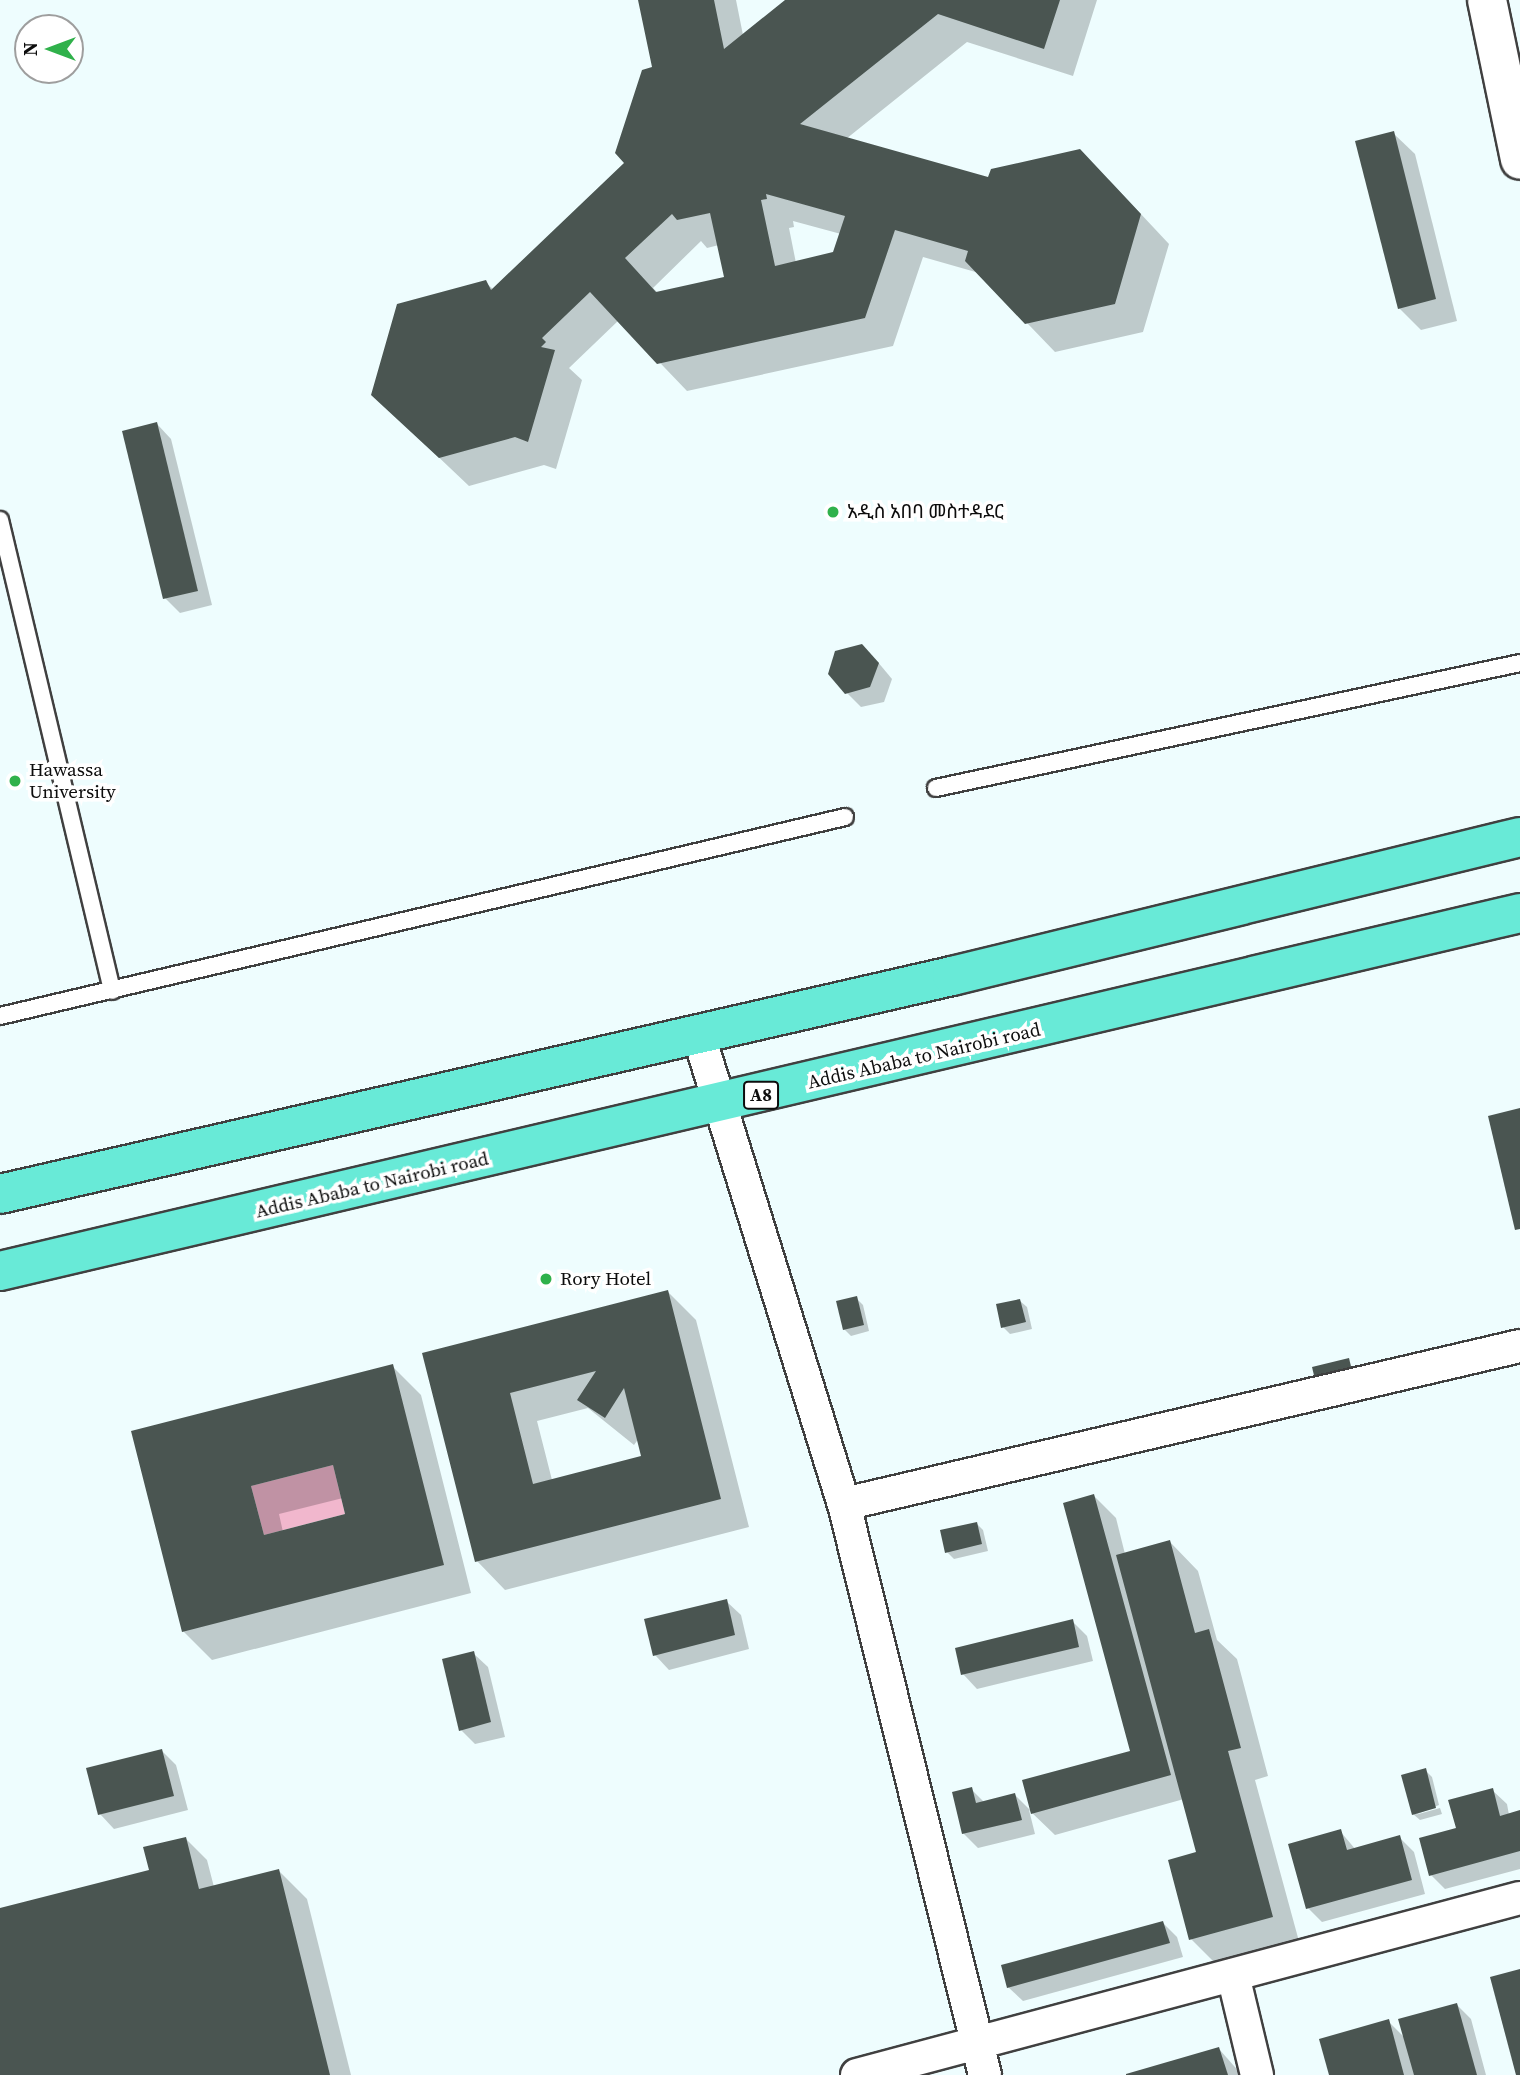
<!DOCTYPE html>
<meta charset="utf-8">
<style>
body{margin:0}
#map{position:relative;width:1520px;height:2075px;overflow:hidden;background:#eefdfe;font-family:"Source Serif 4","Noto Sans Ethiopic",serif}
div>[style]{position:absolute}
.water>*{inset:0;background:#f1b7cd}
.shadow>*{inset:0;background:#0003}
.building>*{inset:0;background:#4a5551}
.roads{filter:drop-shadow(2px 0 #404040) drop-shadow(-2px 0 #404040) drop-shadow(0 2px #404040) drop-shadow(0 -2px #404040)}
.service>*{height:16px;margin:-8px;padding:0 8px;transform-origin:8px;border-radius:8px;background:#fff}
.minor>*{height:32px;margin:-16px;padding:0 16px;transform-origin:16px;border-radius:16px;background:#fff}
.tertiary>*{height:38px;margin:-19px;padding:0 19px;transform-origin:19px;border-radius:19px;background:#fff}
.trunk>*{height:38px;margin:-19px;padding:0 19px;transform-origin:19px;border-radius:19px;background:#68ead7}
.dots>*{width:19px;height:19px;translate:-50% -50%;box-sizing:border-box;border:4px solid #fff;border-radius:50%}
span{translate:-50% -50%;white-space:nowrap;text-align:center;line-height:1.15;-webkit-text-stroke:7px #fff;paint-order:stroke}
.shield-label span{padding:2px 5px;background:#fff;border:2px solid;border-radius:5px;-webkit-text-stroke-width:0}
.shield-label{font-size:18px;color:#0d0d0d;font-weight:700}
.poi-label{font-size:19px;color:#0d0d0d}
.left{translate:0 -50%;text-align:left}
.street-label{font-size:19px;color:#0d0d0d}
.north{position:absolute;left:14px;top:14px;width:70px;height:70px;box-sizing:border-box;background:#fff;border:2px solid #9e9e9e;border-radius:50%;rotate:270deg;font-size:19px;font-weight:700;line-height:28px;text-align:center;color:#0d0d0d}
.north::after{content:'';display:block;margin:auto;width:24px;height:32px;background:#30b14b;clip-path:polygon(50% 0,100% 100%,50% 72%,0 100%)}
</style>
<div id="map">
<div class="water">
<i style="clip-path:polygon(333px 1465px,345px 1514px,264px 1535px,251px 1486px)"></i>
</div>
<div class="shadow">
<i style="clip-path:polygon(evenodd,640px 0,736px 0,743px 35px,787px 0,1097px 0,1073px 76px,967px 42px,846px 139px,989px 179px,1109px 180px,1169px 244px,1143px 332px,1055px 352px,979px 273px,923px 257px,893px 346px,687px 391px,619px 320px,569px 368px,582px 380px,556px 469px,544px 465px,469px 486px,373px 395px,485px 282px,494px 290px,627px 163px,654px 69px,640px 0,793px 221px,841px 234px,835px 254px,796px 263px,789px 228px,794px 227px,793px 221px,640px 0,701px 241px,707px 248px,719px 245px,726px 278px,658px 293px,653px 288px,701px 241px)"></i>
<i style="clip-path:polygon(1393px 133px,1415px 154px,1457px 321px,1421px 330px,1399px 308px)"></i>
<i style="clip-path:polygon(157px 424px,171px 439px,212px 605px,180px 613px,165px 598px)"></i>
<i style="clip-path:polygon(877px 661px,892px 679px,884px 702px,861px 707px,847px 693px)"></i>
<i style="clip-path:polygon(evenodd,668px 1292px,696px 1320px,749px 1527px,505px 1590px,477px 1561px,424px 1354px,668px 1292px,588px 1408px,634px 1445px,639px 1438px,643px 1457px,552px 1480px,537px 1421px,588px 1408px)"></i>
<i style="clip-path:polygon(856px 1298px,863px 1305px,869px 1331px,851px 1336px,844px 1329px)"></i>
<i style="clip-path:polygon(1020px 1301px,1027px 1307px,1032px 1329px,1010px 1334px,1003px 1327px)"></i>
<i style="clip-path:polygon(evenodd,392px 1366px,421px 1395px,471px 1593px,212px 1660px,183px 1631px,133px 1433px,392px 1366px,343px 1498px,347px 1515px,283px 1532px,279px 1514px,343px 1498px)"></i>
<i style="clip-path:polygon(1094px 1496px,1116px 1518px,1125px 1554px,1170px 1542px,1198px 1571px,1217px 1640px,1237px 1659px,1268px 1776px,1255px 1780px,1300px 1945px,1219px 1967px,1191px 1939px,1198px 1854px,1184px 1799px,1055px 1835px,1029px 1810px,1035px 1834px,978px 1848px,963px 1833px,971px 1789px,984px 1802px,1015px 1795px,1033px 1813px,1132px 1752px)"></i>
<i style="clip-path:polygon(976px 1523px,983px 1530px,988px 1551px,954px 1559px,947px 1552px)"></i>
<i style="clip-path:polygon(726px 1601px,741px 1615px,749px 1649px,669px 1670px,655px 1655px)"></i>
<i style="clip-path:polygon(1072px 1621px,1087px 1636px,1093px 1661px,977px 1689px,963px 1674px)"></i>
<i style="clip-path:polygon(473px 1653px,488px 1667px,505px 1737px,475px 1744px,461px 1730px)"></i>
<i style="clip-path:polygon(162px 1751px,176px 1765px,188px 1810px,114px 1829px,100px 1814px)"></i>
<i style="clip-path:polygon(1425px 1770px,1432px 1777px,1439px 1805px,1415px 1815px,1440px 1808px,1442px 1814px,1420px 1820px,1413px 1814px)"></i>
<i style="clip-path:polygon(1492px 1790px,1507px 1804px,1509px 1815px,1520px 1812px,1520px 1869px,1445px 1889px,1431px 1875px,1458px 1830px)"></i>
<i style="clip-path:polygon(1340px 1831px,1356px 1850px,1399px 1837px,1414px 1852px,1425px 1894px,1322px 1922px,1308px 1908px)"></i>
<i style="clip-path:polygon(186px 1839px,207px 1860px,214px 1887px,279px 1871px,307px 1899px,351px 2075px,0 2075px,0 1909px,151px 1871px)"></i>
<i style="clip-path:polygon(1163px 1923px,1177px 1937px,1183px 1957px,1023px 2001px,1008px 1987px)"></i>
<i style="clip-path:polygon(1457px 2005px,1471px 2019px,1486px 2075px,1331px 2075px,1388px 2021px,1405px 2038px)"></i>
<i style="clip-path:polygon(1219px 2049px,1242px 2075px,1130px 2075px)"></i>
</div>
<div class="building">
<i style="clip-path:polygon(evenodd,638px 0,714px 0,724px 49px,785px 0,1060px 0,1044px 49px,938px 14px,800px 124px,988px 177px,991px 169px,1080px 149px,1141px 214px,1115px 304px,1025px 324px,965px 261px,968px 251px,895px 230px,865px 318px,657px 364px,590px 292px,542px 338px,546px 342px,541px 347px,555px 350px,528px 442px,515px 437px,439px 458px,371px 395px,397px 304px,486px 280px,491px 290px,624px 163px,615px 153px,642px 70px,652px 67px,638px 0,766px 194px,845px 216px,833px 252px,775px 266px,761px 200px,767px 199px,766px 194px,638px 0,710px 213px,724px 277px,656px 292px,625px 258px,672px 214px,677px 220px,710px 213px)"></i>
<i style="clip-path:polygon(1394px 131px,1436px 299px,1398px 309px,1355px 141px)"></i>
<i style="clip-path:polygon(157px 422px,198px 591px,163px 599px,122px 431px)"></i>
<i style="clip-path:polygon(862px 644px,879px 663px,870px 687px,845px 694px,828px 674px,835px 651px)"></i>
<i style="clip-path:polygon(1520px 1108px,1520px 1229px,1515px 1230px,1488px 1116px)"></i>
<i style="clip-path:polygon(evenodd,668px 1290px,721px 1499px,475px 1562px,422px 1353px,668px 1290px,596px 1371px,577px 1400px,605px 1418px,624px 1388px,641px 1456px,533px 1484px,510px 1393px,596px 1371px)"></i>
<i style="clip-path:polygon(857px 1296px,864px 1325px,843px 1330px,836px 1301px)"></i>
<i style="clip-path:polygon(1020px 1299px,1026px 1322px,1001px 1328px,996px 1304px)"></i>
<i style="clip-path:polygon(1349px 1358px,1354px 1379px,1317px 1388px,1312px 1367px)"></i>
<i style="clip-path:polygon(evenodd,393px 1364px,444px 1565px,182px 1632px,131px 1431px,393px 1364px,333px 1465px,345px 1514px,264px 1535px,251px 1486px,333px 1465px)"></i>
<i style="clip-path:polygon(1094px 1494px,1171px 1775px,1031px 1814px,1022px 1780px,1130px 1751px,1063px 1503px)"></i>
<i style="clip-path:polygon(977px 1522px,982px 1544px,945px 1553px,940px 1530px)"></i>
<i style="clip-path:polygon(1170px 1540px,1195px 1633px,1209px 1629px,1241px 1748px,1228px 1751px,1273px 1917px,1189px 1940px,1168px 1860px,1196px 1852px,1116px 1555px)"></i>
<i style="clip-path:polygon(727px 1599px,735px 1635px,653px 1656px,644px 1619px)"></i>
<i style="clip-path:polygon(1073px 1619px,1079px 1647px,961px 1675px,955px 1648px)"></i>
<i style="clip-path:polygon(474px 1651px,491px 1722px,459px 1731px,442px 1659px)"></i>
<i style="clip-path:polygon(162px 1749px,174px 1796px,98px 1815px,86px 1768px)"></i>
<i style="clip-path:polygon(1426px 1768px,1436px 1808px,1412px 1815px,1401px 1775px)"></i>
<i style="clip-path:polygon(972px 1787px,976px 1803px,1015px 1793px,1022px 1820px,962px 1834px,952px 1792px)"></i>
<i style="clip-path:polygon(1493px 1788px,1500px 1816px,1520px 1810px,1520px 1851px,1429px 1876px,1419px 1838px,1456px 1828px,1448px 1800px)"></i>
<i style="clip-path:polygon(1341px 1829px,1347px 1850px,1400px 1835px,1412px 1880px,1306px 1909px,1288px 1844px)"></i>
<i style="clip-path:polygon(186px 1837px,199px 1889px,279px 1869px,330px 2075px,0 2075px,0 1908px,149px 1870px,143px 1847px)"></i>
<i style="clip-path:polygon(1163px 1921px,1170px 1943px,1007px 1988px,1001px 1965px)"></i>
<i style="clip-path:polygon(1520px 1969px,1520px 2075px,1516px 2075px,1490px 1977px)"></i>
<i style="clip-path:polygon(1457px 2003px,1477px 2075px,1414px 2075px,1398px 2019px)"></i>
<i style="clip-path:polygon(1389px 2019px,1404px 2075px,1329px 2075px,1319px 2039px)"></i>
<i style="clip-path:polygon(1219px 2047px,1228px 2075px,1126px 2075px,1126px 2074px)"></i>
</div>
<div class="roads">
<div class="service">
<i style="left:0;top:520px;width:484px;rotate:76.6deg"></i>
<i style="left:936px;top:788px;width:597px;rotate:-12.08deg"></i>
<i style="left:0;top:1016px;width:868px;rotate:-13.25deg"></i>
</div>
<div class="minor">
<i style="left:698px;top:1033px;width:493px;rotate:72.8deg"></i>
<i style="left:844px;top:1504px;width:588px;rotate:76.13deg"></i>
<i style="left:844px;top:1504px;width:694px;rotate:-13.16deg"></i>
<i style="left:1233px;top:1975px;width:103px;rotate:76.5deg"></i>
<i style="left:857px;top:2075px;width:686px;rotate:-14.95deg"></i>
</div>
<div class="tertiary">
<i style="left:1487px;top:0;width:163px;rotate:78.3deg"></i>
</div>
<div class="trunk">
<i style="left:0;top:1194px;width:977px;rotate:-12.9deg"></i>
<i style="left:952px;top:976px;width:585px;rotate:-13.75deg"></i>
<i style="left:0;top:1271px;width:1562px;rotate:-13.25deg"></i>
</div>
</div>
<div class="dots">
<i style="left:833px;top:512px;background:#30b14b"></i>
<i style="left:15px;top:781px;background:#30b14b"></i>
<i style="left:546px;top:1279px;background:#30b14b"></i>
</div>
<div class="shield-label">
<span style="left:761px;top:1095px">A8</span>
</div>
<div class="poi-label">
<span class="left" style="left:847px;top:512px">አዲስ አበባ መስተዳደር</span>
<span class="left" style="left:29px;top:781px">Hawassa<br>University</span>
<span class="left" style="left:560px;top:1279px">Rory Hotel</span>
</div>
<div class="street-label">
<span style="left:924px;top:1056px;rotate:-13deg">Addis Ababa to Nairobi road</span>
<span style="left:372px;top:1185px;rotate:-13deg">Addis Ababa to Nairobi road</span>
</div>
<div class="north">N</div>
</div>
